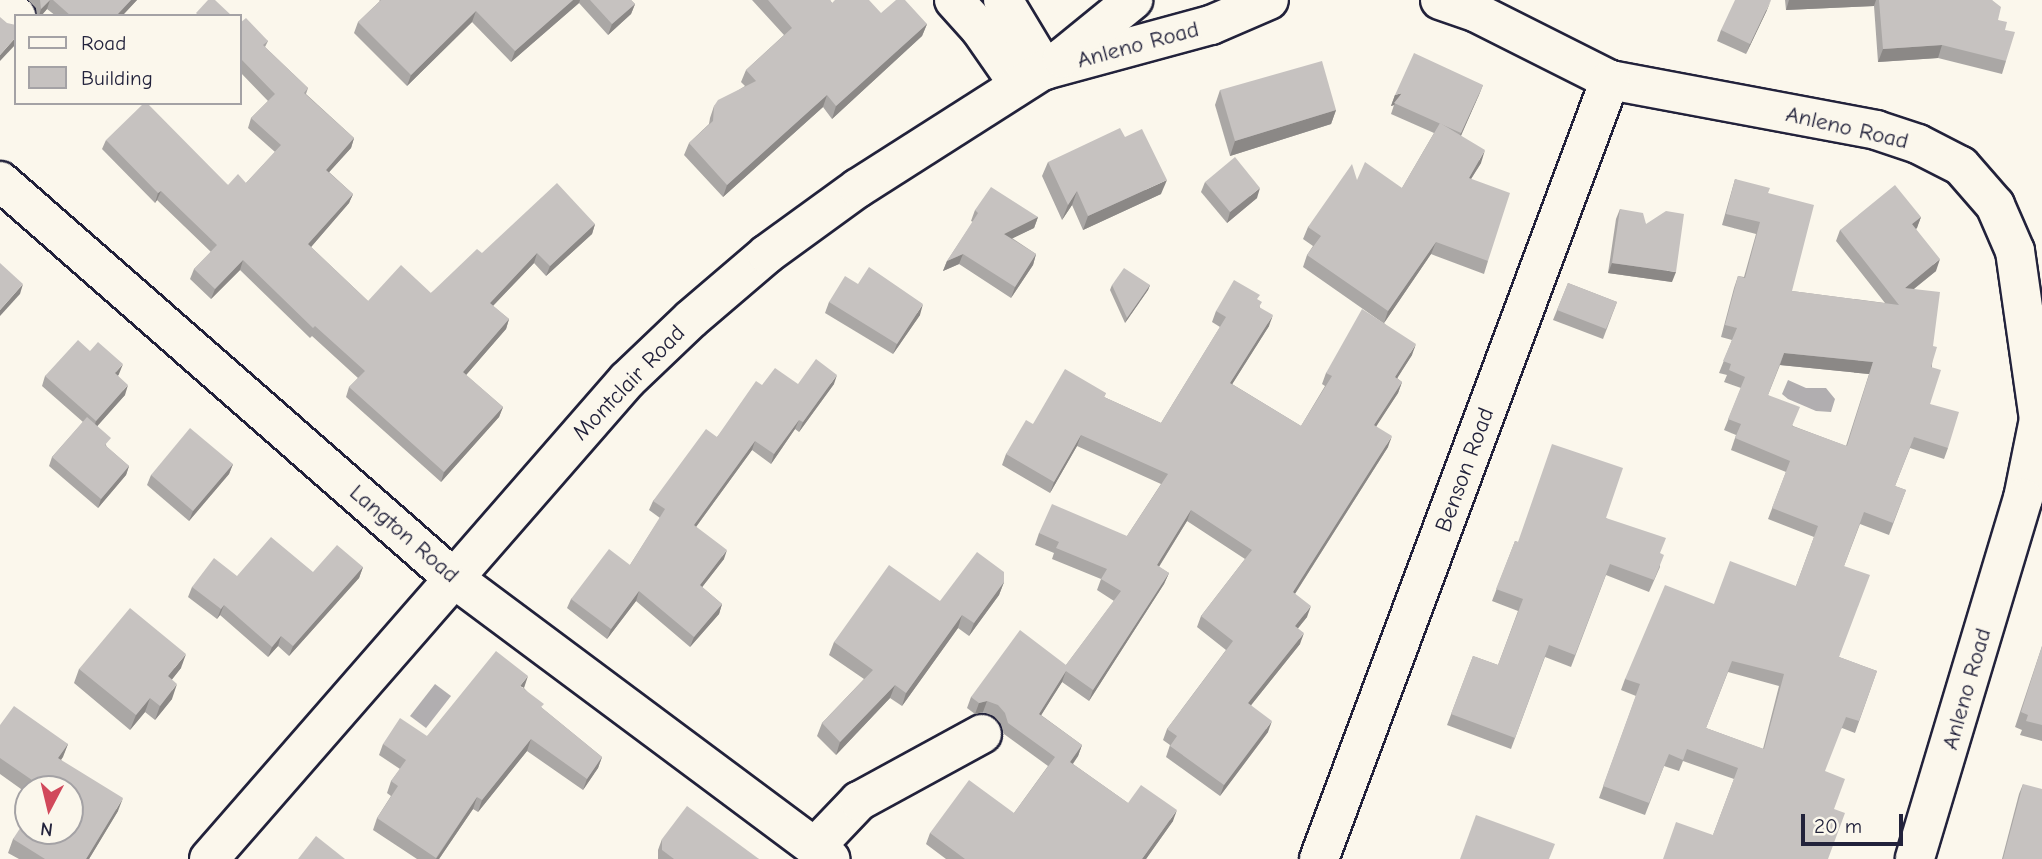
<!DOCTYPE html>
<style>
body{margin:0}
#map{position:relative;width:2042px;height:859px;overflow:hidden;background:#fbf7ec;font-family:"Comic Neue",sans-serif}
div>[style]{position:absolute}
.water>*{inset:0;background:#b1aeb0}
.roads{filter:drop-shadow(2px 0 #22223b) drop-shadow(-2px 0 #22223b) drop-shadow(0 2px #22223b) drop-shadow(0 -2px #22223b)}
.minor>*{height:38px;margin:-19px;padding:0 19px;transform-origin:19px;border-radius:19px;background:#fbf7ec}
.wall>*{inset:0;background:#aaa7a5}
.shaded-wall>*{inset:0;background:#8b8886}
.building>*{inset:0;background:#c6c2c0}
span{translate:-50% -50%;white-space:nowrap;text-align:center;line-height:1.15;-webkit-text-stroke:6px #fbf7ec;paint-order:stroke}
.street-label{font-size:23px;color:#22223b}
.legend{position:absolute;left:14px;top:14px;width:228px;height:91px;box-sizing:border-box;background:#fbf7ec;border:2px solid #a4a2a5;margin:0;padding:9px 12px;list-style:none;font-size:21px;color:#22223b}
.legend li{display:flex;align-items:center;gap:14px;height:35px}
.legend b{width:35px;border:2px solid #a4a2a5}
.north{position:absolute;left:14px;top:775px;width:70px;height:70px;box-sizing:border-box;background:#fbf7ec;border:2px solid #a4a2a5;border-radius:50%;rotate:187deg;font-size:19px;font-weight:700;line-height:28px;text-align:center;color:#22223b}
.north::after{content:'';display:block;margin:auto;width:24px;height:32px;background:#d1495b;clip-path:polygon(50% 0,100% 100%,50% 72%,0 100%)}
.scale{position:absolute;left:1801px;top:814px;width:102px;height:32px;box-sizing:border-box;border:4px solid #22223b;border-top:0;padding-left:9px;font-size:21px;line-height:24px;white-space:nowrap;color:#22223b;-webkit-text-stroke:5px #fbf7ec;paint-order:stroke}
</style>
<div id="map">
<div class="water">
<i style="clip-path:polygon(1788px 380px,1806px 388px,1826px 388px,1835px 399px,1831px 412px,1816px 411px,1788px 399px,1782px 394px)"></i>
<i style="clip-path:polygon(435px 684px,451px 696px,426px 728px,410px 716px)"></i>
</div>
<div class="roads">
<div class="minor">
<i style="left:954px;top:0;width:39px;rotate:48deg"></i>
<i style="left:980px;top:29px;width:68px;rotate:55.1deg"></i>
<i style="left:1003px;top:0;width:82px;rotate:59deg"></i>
<i style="left:1045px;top:70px;width:172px;rotate:-15.2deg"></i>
<i style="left:1211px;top:25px;width:63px;rotate:-23.3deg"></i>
<i style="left:1440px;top:0;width:39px;rotate:19deg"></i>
<i style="left:1477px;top:13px;width:149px;rotate:26.7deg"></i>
<i style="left:1610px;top:80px;width:271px;rotate:10.6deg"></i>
<i style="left:1876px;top:130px;width:44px;rotate:18.4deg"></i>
<i style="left:1918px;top:144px;width:48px;rotate:27.1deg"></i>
<i style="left:1961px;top:166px;width:52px;rotate:48.9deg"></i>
<i style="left:1995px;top:205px;width:50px;rotate:66.5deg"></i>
<i style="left:2015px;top:251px;width:170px;rotate:81.9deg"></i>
<i style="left:2039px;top:419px;width:81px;rotate:101.4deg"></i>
<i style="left:2023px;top:498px;width:377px;rotate:106.7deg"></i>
<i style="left:0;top:3px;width:21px;rotate:39deg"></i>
<i style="left:0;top:181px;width:601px;rotate:41.22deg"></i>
<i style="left:452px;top:577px;width:472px;rotate:36.7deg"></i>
<i style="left:815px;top:847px;width:64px;rotate:-46.3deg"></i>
<i style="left:859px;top:801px;width:140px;rotate:-28.6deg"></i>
<i style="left:209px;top:859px;width:636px;rotate:-48.89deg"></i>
<i style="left:627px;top:380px;width:88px;rotate:-43.6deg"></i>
<i style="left:691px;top:319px;width:100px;rotate:-40.5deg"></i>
<i style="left:767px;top:254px;width:112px;rotate:-36deg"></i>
<i style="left:858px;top:188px;width:242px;rotate:-32.5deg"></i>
<i style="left:1062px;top:58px;width:92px;rotate:-39.2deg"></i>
<i style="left:1319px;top:859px;width:832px;rotate:-69.52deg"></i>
</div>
</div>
<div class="wall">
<i style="clip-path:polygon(28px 0,137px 0,122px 16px,56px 16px,47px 9px,41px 16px,37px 16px,36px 8px)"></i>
<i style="clip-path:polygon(379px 0,631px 0,635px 4px,631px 14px,608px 35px,579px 3px,511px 62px,472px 22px,407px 86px,354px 33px,358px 22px,380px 1px)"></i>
<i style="clip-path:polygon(752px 0,830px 0,832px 3px,927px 24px,922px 36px,832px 119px,823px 107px,723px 197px,684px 155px,689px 143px,709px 124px,710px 118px,714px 106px,745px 86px,741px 82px,746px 70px,784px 35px)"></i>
<i style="clip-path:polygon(1785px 0,1992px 0,1998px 20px,2005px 30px,2006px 61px,2002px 74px,1938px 58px,1878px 62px,1874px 6px,1786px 10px)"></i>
<i style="clip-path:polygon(1767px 10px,1746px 54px,1717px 41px,1721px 30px)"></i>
<i style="clip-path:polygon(240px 23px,268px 41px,265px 47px,308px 88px,306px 94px,354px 138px,351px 148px,329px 172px,353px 194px,349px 203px,311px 247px,368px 301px,431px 293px,482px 253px,595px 224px,592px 234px,546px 276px,534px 263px,493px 306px,509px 319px,506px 329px,466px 375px,503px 407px,499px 417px,441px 482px,346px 397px,349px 387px,358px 378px,312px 336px,310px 338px,240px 270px,211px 299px,190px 279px,194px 269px,211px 252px,157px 200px,155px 203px,102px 149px,106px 140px,228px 185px,246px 183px,275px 152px,248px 128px,251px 118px,268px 101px,240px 72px)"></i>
<i style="clip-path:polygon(1483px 85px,1461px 136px,1481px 163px,1471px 179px,1488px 261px,1484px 274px,1431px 254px,1384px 323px,1412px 355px,1397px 378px,1402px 382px,1398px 393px,1376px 426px,1388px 447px,1295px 594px,1307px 617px,1298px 628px,1300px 644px,1251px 705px,1268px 732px,1220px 796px,1166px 757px,1170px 745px,1163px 740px,1167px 729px,1226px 650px,1197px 627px,1201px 616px,1245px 559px,1187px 521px,1159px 567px,1169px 573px,1164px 584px,1089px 701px,1062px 682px,1041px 715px,1082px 745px,1078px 756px,1073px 764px,1128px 803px,1173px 821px,1146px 859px,946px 859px,926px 844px,930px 833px,1014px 813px,1048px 766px,1004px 734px,1001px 724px,994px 716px,983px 712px,975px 714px,967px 708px,971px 697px,1066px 665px,1114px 601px,1097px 590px,1101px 579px,1052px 559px,1054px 553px,1035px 545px,1039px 533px,1127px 536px,1161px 484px,1077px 446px,1050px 493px,1002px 465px,1006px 454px,1033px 424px,1106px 393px,1104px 397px,1161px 423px,1220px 327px,1212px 322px,1216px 311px,1258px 300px,1260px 308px,1269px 326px,1232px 384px,1301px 426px,1325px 386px,1322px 384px,1326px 373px,1383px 323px,1303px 267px,1307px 255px,1313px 246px,1303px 239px,1308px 227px,1357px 180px,1402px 188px,1434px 133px,1391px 114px,1394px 105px,1391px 106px,1395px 95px)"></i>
<i style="clip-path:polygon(1220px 90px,1336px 110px,1331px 124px,1230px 156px,1215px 105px)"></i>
<i style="clip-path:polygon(1048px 162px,1161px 194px,1083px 230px,1072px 205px,1062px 220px,1042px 176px)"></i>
<i style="clip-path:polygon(evenodd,1735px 179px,1768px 193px,1792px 291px,1885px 303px,1836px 241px,1840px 230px,1921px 217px,1916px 229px,1936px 271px,1914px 289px,1933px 346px,1930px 404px,1948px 448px,1944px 459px,1910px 448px,1895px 486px,1906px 490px,1889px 535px,1860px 524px,1844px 566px,1839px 657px,1877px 671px,1855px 733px,1842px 728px,1713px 835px,1734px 779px,1683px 761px,1679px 771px,1664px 766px,1645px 815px,1599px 798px,1636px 696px,1621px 690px,1625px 679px,1714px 604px,1796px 586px,1814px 537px,1768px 519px,1786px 472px,1731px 450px,1736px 435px,1724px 430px,1741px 388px,1724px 382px,1727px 375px,1719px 373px,1732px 340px,1721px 337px,1734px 288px,1738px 276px,1744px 277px,1756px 234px,1722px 225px,1735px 179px,1780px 365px,1869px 374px,1846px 446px,1793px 426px,1768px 395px,1780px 365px,1735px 179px,1728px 672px,1779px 686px,1763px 749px,1706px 728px,1728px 672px)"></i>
<i style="clip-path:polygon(1205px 182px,1257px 198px,1227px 223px,1201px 192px)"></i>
<i style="clip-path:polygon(1620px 209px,1646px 224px,1672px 282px,1608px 273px,1616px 219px)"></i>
<i style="clip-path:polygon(975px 210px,1038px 217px,1034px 228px,1012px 238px,1036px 254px,1033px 265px,1011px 298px,959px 264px,943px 271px,947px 261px,973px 222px,971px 221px)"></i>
<i style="clip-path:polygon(1568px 283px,1617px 302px,1603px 339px,1553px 320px)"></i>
<i style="clip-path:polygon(858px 284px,920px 315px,893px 354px,825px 313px,829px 302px)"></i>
<i style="clip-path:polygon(1112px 285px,1150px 285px,1148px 290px,1125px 323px,1110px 290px)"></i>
<i style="clip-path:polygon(90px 351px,119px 374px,118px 376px,125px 395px,97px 426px,107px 447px,129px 466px,126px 475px,98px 508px,49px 466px,52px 457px,83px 422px,42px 386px,45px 376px)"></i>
<i style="clip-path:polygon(798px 384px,834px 384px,799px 432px,795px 429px,771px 464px,752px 450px,696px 527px,724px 559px,702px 587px,722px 604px,719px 614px,690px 647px,636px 601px,607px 639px,567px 608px,571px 599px,630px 565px,660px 518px,649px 510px,653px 501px,717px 437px,762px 385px)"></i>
<i style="clip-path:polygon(233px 464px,229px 474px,189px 521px,147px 485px,151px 475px)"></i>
<i style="clip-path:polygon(1606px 518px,1660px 554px,1660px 567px,1649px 592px,1606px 575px,1571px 667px,1545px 657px,1511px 749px,1447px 725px,1473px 656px,1498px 665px,1518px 611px,1492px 601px,1515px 541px,1518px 542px)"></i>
<i style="clip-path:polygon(363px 567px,359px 578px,289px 656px,278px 646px,268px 657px,220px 615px,217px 619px,188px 597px,192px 587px,237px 576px,313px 572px)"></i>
<i style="clip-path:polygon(1004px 582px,999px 595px,969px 636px,958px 628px,902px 706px,890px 698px,836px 755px,817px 736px,822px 723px,864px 679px,829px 655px,834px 642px,940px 601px)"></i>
<i style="clip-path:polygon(2042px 646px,2042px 741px,2020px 735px,2022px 730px,2015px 727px)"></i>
<i style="clip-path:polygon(181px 668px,172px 679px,172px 699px,155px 720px,145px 712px,130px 730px,74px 683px,79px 669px)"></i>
<i style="clip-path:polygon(524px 688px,542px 708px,602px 757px,598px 768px,583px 790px,527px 751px,478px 812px,473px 809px,439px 859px,417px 859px,373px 830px,377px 818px,391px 796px,387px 793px,391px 781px,400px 769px,379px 755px,383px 744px,427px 736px)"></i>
<i style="clip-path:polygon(0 725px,68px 744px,61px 760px,118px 811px,89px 859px,19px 859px,8px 853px,13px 839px,70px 789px,28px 789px,28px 794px,0 774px)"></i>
<i style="clip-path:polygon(2023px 784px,2042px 859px,2002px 859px,2019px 794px)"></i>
<i style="clip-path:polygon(662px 839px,759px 859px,658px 859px,658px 850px)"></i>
</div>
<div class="shaded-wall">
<i style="clip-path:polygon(50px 0,47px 9px,41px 16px,39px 16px,41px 9px)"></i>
<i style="clip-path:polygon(131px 0,137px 0,122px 16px,116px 16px)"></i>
<i style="clip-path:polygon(573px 0,580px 0,579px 3px,511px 62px,515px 51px)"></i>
<i style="clip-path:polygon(1771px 0,1767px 10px,1746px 54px,1750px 44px)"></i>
<i style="clip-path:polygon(1789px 0,1876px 0,1874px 6px,1786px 10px)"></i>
<i style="clip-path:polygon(635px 4px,631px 14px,608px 35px,612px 24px)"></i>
<i style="clip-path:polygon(476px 11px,472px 22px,407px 86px,411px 75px)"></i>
<i style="clip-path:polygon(927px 24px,922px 36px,832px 119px,836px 106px)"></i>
<i style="clip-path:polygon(16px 37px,16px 44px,0 61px,0 55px)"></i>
<i style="clip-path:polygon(1942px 45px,1938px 58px,1878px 62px,1883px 49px)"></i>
<i style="clip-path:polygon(1483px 85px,1479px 95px,1457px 144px,1461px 133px)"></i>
<i style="clip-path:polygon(1402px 93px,1394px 105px,1391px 106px,1395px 95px)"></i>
<i style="clip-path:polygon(827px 95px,823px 107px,723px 197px,727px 185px)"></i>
<i style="clip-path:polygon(1336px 110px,1331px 124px,1230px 156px,1235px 141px)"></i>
<i style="clip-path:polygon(354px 138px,351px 148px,322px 180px,326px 170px)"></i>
<i style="clip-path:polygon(1485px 150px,1481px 163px,1464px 190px,1469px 178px)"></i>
<i style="clip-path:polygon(1167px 180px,1161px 194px,1083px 230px,1088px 216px)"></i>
<i style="clip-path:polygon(1260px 188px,1257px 198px,1227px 223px,1230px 212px)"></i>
<i style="clip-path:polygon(161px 191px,157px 200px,155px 203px,158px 193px)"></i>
<i style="clip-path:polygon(1077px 191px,1072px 205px,1062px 220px,1068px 205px)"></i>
<i style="clip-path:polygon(353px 194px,349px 203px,305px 254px,308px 244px)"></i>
<i style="clip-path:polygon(1038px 217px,1034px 228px,1001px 244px,1004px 234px)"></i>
<i style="clip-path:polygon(1921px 217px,1917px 228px,1908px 236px,1912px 224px)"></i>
<i style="clip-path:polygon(595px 224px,592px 234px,546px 276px,550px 266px)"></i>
<i style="clip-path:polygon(1436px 242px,1431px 254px,1384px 323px,1388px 311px)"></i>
<i style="clip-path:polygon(537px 253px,534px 263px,486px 313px,490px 303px)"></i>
<i style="clip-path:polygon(963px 254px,959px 264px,943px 271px,947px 261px)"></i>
<i style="clip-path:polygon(1036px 254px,1033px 265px,1011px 298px,1015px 287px)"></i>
<i style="clip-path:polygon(1940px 259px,1936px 271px,1901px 299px,1905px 288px)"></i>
<i style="clip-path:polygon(243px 260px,240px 270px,211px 299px,215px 289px)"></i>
<i style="clip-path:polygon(1612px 263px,1676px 272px,1672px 282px,1608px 273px)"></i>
<i style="clip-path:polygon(23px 284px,20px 294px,0 316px,0 310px)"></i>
<i style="clip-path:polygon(1150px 285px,1148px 290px,1125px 323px,1127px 318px)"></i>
<i style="clip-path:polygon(923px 304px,920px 315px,893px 354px,897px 344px)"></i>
<i style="clip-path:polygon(1273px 315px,1269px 326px,1226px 394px,1230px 383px)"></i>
<i style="clip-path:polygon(509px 319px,506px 329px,460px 382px,463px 372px)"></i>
<i style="clip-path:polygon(1416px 344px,1412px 355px,1391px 388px,1395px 377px)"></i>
<i style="clip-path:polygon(1784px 353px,1873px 362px,1869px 374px,1780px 365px)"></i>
<i style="clip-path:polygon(123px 364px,119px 374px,111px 384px,115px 373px)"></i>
<i style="clip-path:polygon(837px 375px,834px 384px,799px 432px,803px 422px)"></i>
<i style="clip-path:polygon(1402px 382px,1398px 393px,1370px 436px,1374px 425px)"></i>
<i style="clip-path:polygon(128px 385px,125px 395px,93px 431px,96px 421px)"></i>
<i style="clip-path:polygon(503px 407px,499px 417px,441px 482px,444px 472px)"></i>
<i style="clip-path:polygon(799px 420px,795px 429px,771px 464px,774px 454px)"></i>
<i style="clip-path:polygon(1081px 435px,1077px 446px,1050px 493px,1054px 482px)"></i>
<i style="clip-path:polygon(1392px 436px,1388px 447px,1289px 603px,1293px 592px)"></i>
<i style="clip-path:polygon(755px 441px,752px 450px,690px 535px,694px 525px)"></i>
<i style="clip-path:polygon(233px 464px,229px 474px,189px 521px,193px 511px)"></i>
<i style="clip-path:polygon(129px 466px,126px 475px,98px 508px,101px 499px)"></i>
<i style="clip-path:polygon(1191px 510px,1187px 521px,1153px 576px,1157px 565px)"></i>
<i style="clip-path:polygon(727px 550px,724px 559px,696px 595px,700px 585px)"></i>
<i style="clip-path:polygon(363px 567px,359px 578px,289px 656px,293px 646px)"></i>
<i style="clip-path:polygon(1169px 573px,1164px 584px,1089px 701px,1093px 690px)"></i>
<i style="clip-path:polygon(1004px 582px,999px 595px,969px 636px,974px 623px)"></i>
<i style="clip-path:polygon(639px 591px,636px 601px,607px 639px,611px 629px)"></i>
<i style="clip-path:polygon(722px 604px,719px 614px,690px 647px,694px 637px)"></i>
<i style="clip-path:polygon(224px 605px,220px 615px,217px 619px,221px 609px)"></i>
<i style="clip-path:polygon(1311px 606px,1307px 617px,1291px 637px,1295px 626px)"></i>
<i style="clip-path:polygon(962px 615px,958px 628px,902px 706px,906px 693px)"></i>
<i style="clip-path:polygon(1304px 633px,1300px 644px,1244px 714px,1248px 703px)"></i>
<i style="clip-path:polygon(281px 636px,278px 646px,268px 657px,272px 647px)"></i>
<i style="clip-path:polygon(186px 654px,181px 668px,163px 691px,168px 676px)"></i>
<i style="clip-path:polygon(1066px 671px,1062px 682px,1035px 725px,1039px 714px)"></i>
<i style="clip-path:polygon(528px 676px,524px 688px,520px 686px)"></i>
<i style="clip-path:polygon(177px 684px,172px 699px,155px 720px,160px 706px)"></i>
<i style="clip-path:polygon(895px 685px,890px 698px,836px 755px,840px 742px)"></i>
<i style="clip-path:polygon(150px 698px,145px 712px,130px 730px,136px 715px)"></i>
<i style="clip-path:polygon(987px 701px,983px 712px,975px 714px,979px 703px)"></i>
<i style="clip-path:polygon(1272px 721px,1268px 732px,1220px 796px,1224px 785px)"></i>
<i style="clip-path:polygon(531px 739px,527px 751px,478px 812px,482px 800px)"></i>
<i style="clip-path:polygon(68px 744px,63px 757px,53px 771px,58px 758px)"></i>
<i style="clip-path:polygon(1082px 745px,1078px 756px,1066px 773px,1070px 762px)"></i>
<i style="clip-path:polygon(602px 757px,598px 768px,583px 790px,587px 779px)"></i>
<i style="clip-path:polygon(477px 797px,473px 809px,439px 859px,436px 859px)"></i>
<i style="clip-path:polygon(123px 798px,118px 811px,89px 859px,86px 859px)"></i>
<i style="clip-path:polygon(1177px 810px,1173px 821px,1146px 859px,1142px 859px)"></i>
</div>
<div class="building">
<i style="clip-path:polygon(40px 0,50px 0,41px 9px)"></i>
<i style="clip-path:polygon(53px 0,131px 0,116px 16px,71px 16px)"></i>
<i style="clip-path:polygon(208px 0,215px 0,232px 16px,199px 16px,196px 13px)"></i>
<i style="clip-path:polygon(381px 0,573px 0,515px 51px,476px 11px,411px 75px,358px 22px)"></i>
<i style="clip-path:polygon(590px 0,631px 0,635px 4px,612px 24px)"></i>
<i style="clip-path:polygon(768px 0,830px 0,832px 3px,835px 0,869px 0,881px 13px,896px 0,905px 0,927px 24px,836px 106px,827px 95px,727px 185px,689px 143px,713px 121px,714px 106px,718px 100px,756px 81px,746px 70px,792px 28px)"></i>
<i style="clip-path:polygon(1735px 0,1771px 0,1750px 44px,1721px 30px)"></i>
<i style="clip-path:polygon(1879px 0,1992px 0,2001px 7px,1998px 20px,2007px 22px,2005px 30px,2015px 32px,2006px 61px,1942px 45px,1883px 49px)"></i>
<i style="clip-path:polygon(0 17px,7px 23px,16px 25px,16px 37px,0 55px)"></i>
<i style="clip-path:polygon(246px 18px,268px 41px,263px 45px,308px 88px,304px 93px,354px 138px,326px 170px,353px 194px,308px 244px,368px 301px,401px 265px,431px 293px,477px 249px,482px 253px,557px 183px,595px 224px,550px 266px,537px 253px,490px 303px,509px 319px,463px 372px,503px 407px,444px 472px,349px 387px,365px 371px,315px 326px,313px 328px,243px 260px,215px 289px,194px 269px,217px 245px,161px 191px,158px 193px,106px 140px,144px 103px,147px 103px,228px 185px,238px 174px,246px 183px,281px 145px,251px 118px,275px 94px,240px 58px,240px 23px)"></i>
<i style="clip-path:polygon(1414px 53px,1483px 85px,1461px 133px,1394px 103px,1402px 93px,1395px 95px)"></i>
<i style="clip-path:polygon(1322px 61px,1336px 110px,1235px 141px,1220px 90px)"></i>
<i style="clip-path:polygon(1440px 123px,1485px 150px,1469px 178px,1510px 193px,1488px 261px,1436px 242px,1388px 311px,1307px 255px,1321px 236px,1308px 227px,1352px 164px,1357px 180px,1365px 162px,1402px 188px)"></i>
<i style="clip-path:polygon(1120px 128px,1125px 137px,1142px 129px,1167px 180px,1088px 216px,1077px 191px,1068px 205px,1048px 162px)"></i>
<i style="clip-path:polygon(1235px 157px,1260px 188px,1230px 212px,1205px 182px)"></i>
<i style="clip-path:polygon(evenodd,1735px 179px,1770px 188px,1768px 193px,1814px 205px,1792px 291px,1899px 305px,1840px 230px,1895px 185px,1921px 217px,1912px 224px,1940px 259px,1905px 288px,1940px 292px,1933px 346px,1937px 347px,1931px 367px,1941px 370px,1930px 404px,1959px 412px,1948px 448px,1914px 437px,1895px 486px,1906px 490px,1893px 523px,1864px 512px,1844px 566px,1870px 575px,1839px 657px,1877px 671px,1859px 721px,1846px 717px,1825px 771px,1845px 779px,1834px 809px,1845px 813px,1828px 859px,1663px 859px,1676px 822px,1713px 835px,1738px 768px,1687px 749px,1683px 760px,1669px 754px,1649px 803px,1603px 786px,1640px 684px,1625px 679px,1665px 585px,1714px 604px,1730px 561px,1796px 586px,1818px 526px,1772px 508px,1790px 461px,1735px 438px,1741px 424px,1728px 419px,1745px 377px,1729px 370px,1731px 364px,1723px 361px,1737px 328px,1725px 325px,1738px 276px,1745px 278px,1760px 222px,1726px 214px,1735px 179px,1784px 353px,1873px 362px,1847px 446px,1792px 426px,1800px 407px,1768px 395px,1784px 353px,1735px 179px,1732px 661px,1784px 674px,1764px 749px,1706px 728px,1732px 661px)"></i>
<i style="clip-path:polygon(991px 187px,1038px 217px,1004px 234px,1036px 254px,1015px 287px,963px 254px,947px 261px,978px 213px,975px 210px)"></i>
<i style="clip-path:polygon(1620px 209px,1643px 213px,1646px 224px,1666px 211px,1684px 214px,1676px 272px,1612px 263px)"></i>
<i style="clip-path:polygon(0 263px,23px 284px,0 310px)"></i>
<i style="clip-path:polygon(869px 267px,923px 304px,897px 344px,829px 302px,845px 276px,858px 284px)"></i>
<i style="clip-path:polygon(1124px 268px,1150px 285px,1127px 318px,1112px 285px)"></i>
<i style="clip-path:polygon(1234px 280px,1260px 295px,1257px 299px,1262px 302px,1259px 307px,1273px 315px,1230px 383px,1301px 426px,1332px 376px,1326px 373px,1362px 309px,1416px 344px,1395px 377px,1402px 382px,1374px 425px,1392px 436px,1293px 592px,1311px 606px,1295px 626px,1304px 633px,1248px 703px,1272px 721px,1224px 785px,1170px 746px,1177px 736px,1167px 729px,1233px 641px,1201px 616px,1252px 550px,1191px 510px,1157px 565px,1169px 573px,1093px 690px,1066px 671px,1039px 714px,1082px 745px,1070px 762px,1128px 803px,1141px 785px,1177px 810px,1142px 859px,965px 859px,930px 833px,969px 780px,1014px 813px,1055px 757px,1008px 723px,1005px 713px,998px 705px,987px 701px,979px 703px,971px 697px,1020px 630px,1066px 665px,1121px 591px,1101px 579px,1107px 569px,1056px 548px,1059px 542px,1039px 533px,1052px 504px,1127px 536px,1168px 474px,1081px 435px,1054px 482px,1006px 454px,1026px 420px,1033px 424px,1065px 369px,1106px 393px,1104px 397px,1161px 423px,1226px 317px,1216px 311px)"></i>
<i style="clip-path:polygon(1568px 283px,1617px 302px,1606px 329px,1557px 310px)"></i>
<i style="clip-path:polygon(78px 340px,90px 351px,98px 342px,123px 364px,115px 373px,128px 385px,96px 421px,45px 376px)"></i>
<i style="clip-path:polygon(816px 359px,837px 375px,803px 422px,799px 420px,774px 454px,755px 441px,694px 525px,727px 550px,700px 585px,722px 604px,694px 637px,639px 591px,611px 629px,571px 599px,609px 549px,630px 565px,665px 509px,653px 501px,706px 429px,717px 437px,756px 381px,762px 385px,775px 368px,798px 384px)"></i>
<i style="clip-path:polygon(87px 417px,111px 438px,105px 445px,129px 466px,101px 499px,52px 457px)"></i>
<i style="clip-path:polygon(190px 428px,233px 464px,193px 511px,151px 475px)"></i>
<i style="clip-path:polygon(1552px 444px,1623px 468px,1606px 518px,1666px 538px,1660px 553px,1664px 555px,1654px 580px,1610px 564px,1575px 655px,1549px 645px,1515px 738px,1451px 714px,1473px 656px,1498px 665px,1523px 599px,1496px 589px,1515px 541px,1518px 542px)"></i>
<i style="clip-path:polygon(271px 537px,313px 572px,337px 545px,363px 567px,293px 646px,281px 636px,272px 647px,224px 605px,221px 609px,192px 587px,214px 558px,237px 576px)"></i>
<i style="clip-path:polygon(977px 552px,1004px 572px,1004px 582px,974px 623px,962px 615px,906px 693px,895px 685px,840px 742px,822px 723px,873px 670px,834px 642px,889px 565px,940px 601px)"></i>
<i style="clip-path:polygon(130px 608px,186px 654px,168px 676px,177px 684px,160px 706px,150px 698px,136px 715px,79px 669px)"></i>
<i style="clip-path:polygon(2042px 646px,2042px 725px,2026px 721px,2028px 715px,2021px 712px)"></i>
<i style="clip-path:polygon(496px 651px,528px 676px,520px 686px,544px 704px,541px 707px,602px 757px,587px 779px,531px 739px,482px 800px,477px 797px,436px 858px,377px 818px,398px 786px,391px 781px,406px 760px,383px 744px,400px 718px,427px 736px)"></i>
<i style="clip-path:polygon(14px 706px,68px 744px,58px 758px,123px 798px,86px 859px,45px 859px,13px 839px,28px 816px,28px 831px,70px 831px,70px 789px,45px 789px,0 758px,0 725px)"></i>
<i style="clip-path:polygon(2023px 784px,2042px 789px,2042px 859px,2003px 859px)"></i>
<i style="clip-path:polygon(687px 806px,759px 859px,674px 859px,662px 850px,662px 839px)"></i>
<i style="clip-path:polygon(1476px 815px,1555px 844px,1549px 859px,1460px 859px)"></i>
<i style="clip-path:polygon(316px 836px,345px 859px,298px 859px)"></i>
</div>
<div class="street-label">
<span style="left:1138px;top:45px;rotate:-15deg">Anleno Road</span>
<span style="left:1847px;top:128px;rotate:13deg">Anleno Road</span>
<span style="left:629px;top:383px;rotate:-46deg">Montclair Road</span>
<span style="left:1465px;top:470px;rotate:-70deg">Benson Road</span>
<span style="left:404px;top:534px;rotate:41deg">Langton Road</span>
<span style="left:1967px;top:689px;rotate:-74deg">Anleno Road</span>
</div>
<ul class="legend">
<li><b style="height:9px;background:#fbf7ec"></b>Road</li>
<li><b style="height:19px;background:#c6c2c0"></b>Building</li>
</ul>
<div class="north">N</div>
<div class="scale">20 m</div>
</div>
